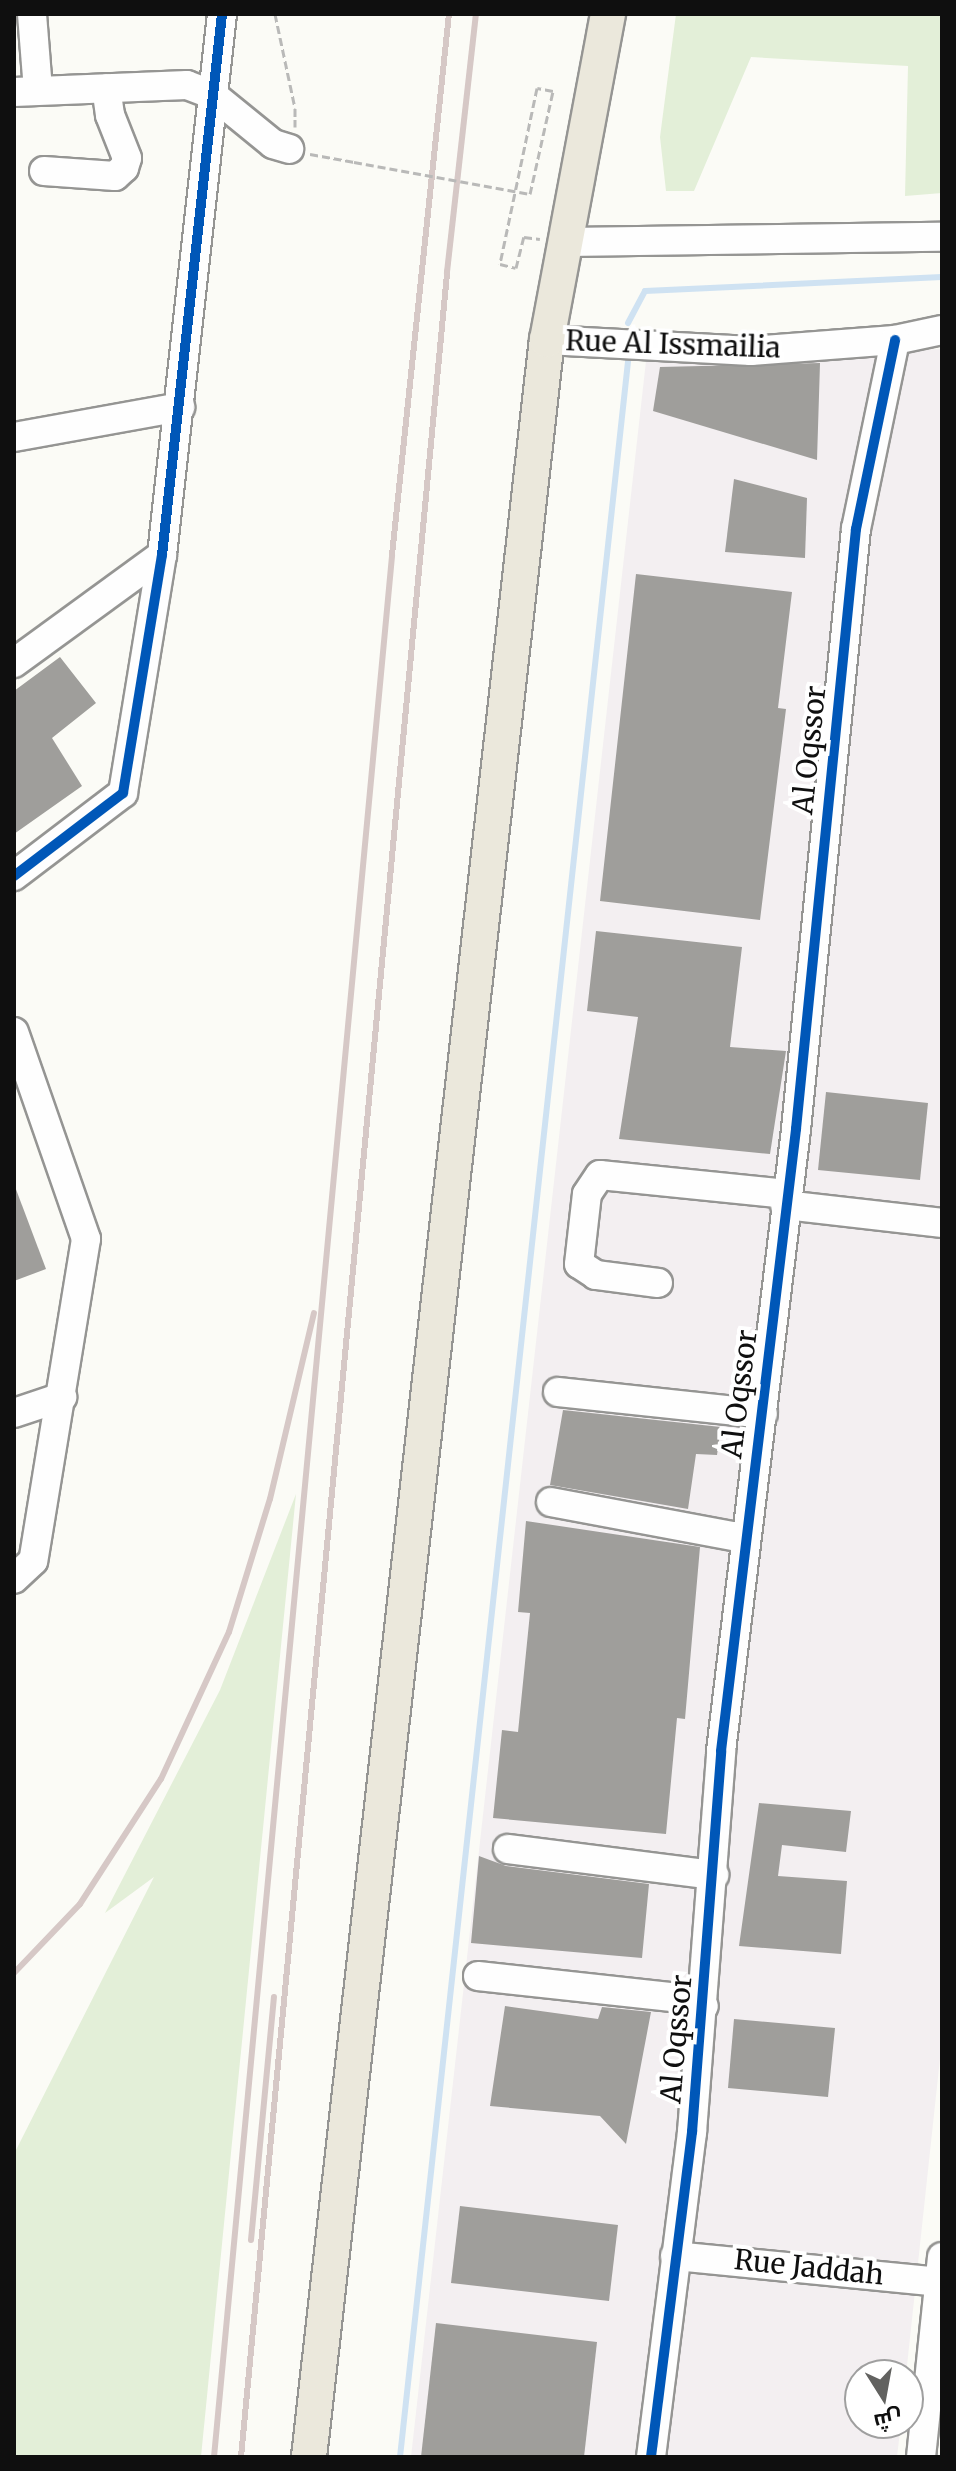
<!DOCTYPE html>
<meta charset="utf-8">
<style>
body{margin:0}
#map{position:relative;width:956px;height:2471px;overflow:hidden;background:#fbfbf6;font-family:Merriweather,Cairo,serif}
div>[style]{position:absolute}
.industrial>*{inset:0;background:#f3eff1}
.green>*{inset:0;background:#e3efd8}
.stream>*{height:6px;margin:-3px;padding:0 3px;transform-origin:3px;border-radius:3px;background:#cfe2f2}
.building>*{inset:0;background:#9f9e9b}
.path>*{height:3px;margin-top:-1.5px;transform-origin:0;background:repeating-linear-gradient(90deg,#b9b9b8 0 8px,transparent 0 12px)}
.roads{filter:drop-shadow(2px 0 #959593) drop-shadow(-2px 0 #959593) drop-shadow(0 2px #959593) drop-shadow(0 -2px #959593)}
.minor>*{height:28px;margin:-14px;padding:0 14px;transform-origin:14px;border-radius:14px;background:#fefefe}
.major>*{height:34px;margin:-17px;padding:0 17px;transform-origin:17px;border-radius:17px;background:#ebe8dc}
.rail>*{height:6px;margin:-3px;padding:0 3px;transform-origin:3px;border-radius:3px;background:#d6c8c6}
.path-bridge>*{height:3px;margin-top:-1.5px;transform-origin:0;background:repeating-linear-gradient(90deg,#b9b9b8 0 8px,transparent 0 12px)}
.cycleway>*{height:10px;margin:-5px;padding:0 5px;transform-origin:5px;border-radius:5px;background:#0057b8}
span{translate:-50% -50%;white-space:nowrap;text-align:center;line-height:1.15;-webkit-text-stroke:8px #fff;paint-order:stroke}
.street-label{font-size:28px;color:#0f0f0f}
.frame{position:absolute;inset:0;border:16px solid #0f0f0f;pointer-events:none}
.north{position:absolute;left:844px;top:2359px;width:80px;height:80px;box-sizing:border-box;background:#fff;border:2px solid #9f9f9f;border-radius:50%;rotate:169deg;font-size:22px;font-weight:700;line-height:32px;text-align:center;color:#0f0f0f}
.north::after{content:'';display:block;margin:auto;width:28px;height:36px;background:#626260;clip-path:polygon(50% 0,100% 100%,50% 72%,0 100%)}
</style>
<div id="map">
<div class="industrial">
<i style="clip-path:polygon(942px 349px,942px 2040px,906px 2375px,860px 2375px,860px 2423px,901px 2423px,897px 2457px,411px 2457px,646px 361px)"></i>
</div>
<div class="green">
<i style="clip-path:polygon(676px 14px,942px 14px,942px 193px,905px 196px,908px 66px,751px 57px,694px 191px,666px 191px,660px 137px)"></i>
<i style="clip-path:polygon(296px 1494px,201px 2457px,14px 2457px,14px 2154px,154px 1877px,105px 1913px,220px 1690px)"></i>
</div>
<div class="stream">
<i style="left:628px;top:323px;width:36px;rotate:-62deg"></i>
<i style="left:645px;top:291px;width:297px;rotate:-2.7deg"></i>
<i style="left:400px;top:2457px;width:2108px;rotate:-83.79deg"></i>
</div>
<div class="building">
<i style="clip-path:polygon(820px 363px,817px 460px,653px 411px,660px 367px)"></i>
<i style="clip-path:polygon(734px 479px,807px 498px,805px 558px,725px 552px)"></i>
<i style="clip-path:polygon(636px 574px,792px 592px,778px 708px,786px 709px,760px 920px,600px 901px)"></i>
<i style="clip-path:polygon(60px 657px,96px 703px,52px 738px,82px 786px,14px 834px,14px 691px)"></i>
<i style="clip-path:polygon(596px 931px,742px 947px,730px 1047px,786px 1051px,770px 1154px,619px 1139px,638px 1017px,587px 1011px)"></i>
<i style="clip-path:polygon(826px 1092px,928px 1103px,920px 1180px,818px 1170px)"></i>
<i style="clip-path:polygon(14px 1184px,46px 1269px,14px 1281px)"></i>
<i style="clip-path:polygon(563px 1410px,721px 1427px,717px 1455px,696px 1454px,688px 1509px,550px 1485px)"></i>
<i style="clip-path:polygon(526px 1521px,700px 1547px,685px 1719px,677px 1718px,666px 1834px,493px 1818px,502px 1730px,518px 1732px,530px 1613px,518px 1612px)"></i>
<i style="clip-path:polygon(759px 1803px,851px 1811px,846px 1852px,782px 1845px,778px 1876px,847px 1881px,841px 1954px,739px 1946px)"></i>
<i style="clip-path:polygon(479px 1856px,506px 1866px,649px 1884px,642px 1958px,471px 1943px)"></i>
<i style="clip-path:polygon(505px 2006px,598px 2019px,602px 2007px,651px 2012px,626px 2144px,600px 2116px,490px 2106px)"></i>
<i style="clip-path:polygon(734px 2019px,835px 2028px,828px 2097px,728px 2088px)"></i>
<i style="clip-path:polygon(460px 2206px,618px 2225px,609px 2301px,451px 2283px)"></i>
<i style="clip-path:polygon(436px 2323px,597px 2342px,584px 2457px,421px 2457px)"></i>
</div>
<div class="path">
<i style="left:275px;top:14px;width:96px;rotate:78deg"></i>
<i style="left:295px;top:108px;width:19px;rotate:90deg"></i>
<i style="left:310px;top:154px;width:45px;rotate:10.3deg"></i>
<i style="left:530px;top:194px;width:106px;rotate:-77.4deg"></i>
<i style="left:553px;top:91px;width:16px;rotate:-169deg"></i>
<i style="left:537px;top:88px;width:180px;rotate:101.9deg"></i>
<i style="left:500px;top:264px;width:16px;rotate:14deg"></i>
<i style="left:516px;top:268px;width:32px;rotate:-76deg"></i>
<i style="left:524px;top:237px;width:16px;rotate:7deg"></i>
</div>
<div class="roads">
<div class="minor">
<i style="left:32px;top:14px;width:76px;rotate:85.5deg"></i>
<i style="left:14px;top:92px;width:173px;rotate:-2.3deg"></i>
<i style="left:187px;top:85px;width:28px;rotate:21deg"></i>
<i style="left:213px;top:95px;width:77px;rotate:39.2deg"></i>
<i style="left:273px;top:144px;width:17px;rotate:17deg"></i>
<i style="left:44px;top:171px;width:71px;rotate:4deg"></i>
<i style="left:115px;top:176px;width:12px;rotate:-42deg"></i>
<i style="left:124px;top:168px;width:10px;rotate:-73deg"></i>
<i style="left:127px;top:158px;width:46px;rotate:-111.6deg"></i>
<i style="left:110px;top:115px;width:27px;rotate:-98deg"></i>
<i style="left:564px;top:242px;width:378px;rotate:-0.8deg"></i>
<i style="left:547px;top:340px;width:204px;rotate:3.1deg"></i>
<i style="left:751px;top:351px;width:144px;rotate:-4.4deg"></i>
<i style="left:895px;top:340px;width:48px;rotate:-12deg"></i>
<i style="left:14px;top:437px;width:169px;rotate:-10.2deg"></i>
<i style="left:14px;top:663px;width:183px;rotate:-36.1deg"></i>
<i style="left:14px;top:876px;width:137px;rotate:-37.3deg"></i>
<i style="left:123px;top:793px;width:241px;rotate:-80.7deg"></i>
<i style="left:162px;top:555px;width:544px;rotate:-83.67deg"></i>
<i style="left:14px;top:1032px;width:219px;rotate:70.8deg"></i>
<i style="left:86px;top:1239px;width:326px;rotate:99.3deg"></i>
<i style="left:33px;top:1561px;width:26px;rotate:137deg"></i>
<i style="left:785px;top:1205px;width:158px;rotate:6.5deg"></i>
<i style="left:658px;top:1283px;width:63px;rotate:-172.6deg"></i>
<i style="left:596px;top:1275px;width:20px;rotate:-147deg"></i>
<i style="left:579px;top:1264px;width:70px;rotate:-83.5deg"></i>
<i style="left:587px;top:1194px;width:23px;rotate:-56deg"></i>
<i style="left:600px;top:1175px;width:188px;rotate:5.8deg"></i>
<i style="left:558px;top:1392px;width:206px;rotate:6.1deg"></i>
<i style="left:14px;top:1413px;width:51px;rotate:-18.4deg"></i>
<i style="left:551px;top:1502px;width:195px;rotate:10.6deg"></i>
<i style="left:508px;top:1849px;width:208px;rotate:7.2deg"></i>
<i style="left:478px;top:1976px;width:202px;rotate:6.2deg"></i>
<i style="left:679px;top:1998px;width:26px;rotate:18deg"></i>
<i style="left:675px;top:2256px;width:268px;rotate:5.6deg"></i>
<i style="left:651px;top:2457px;width:328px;rotate:-82.8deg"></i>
<i style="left:692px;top:2132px;width:382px;rotate:-85.6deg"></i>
<i style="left:721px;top:1751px;width:627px;rotate:-83.12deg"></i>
<i style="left:796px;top:1129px;width:603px;rotate:-84.29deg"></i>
<i style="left:856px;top:529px;width:193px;rotate:-78.3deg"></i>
<i style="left:921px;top:2457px;width:201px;rotate:-84deg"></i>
</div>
<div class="major">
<i style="left:309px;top:2457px;width:2130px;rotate:-83.59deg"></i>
<i style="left:547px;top:340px;width:332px;rotate:-79.4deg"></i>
</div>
</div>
<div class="rail">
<i style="left:14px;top:1973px;width:95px;rotate:-46.3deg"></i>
<i style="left:80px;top:1904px;width:149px;rotate:-57.1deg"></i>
<i style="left:161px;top:1779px;width:162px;rotate:-65.2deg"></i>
<i style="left:229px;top:1632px;width:139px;rotate:-72.9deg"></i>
<i style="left:270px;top:1499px;width:191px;rotate:-76.7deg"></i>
<i style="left:251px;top:2240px;width:244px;rotate:-84.6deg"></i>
<i style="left:214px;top:2457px;width:1910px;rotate:-84.65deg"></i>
<i style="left:392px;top:555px;width:544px;rotate:-83.99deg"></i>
<i style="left:241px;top:2457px;width:2195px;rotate:-84.61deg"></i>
<i style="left:447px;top:272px;width:260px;rotate:-83.6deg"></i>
</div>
<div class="path-bridge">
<i style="left:354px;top:162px;width:179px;rotate:10.3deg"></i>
</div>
<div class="cycleway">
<i style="left:14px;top:876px;width:137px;rotate:-37.3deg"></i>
<i style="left:123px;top:793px;width:241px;rotate:-80.7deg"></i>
<i style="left:162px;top:555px;width:544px;rotate:-83.67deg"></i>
<i style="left:651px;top:2457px;width:328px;rotate:-82.8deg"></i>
<i style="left:692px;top:2132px;width:382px;rotate:-85.6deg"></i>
<i style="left:721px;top:1751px;width:627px;rotate:-83.12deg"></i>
<i style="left:796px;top:1129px;width:603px;rotate:-84.29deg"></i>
<i style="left:856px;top:529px;width:193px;rotate:-78.3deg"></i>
</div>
<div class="street-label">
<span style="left:673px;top:344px;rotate:2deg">Rue Al Issmailia</span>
<span style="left:809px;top:750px;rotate:-84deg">Al Oqssor</span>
<span style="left:739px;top:1394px;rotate:-83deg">Al Oqssor</span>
<span style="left:676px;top:2039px;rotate:-85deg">Al Oqssor</span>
<span style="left:809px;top:2267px;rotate:6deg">Rue Jaddah</span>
</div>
<div class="frame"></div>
<div class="north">ش</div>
</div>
